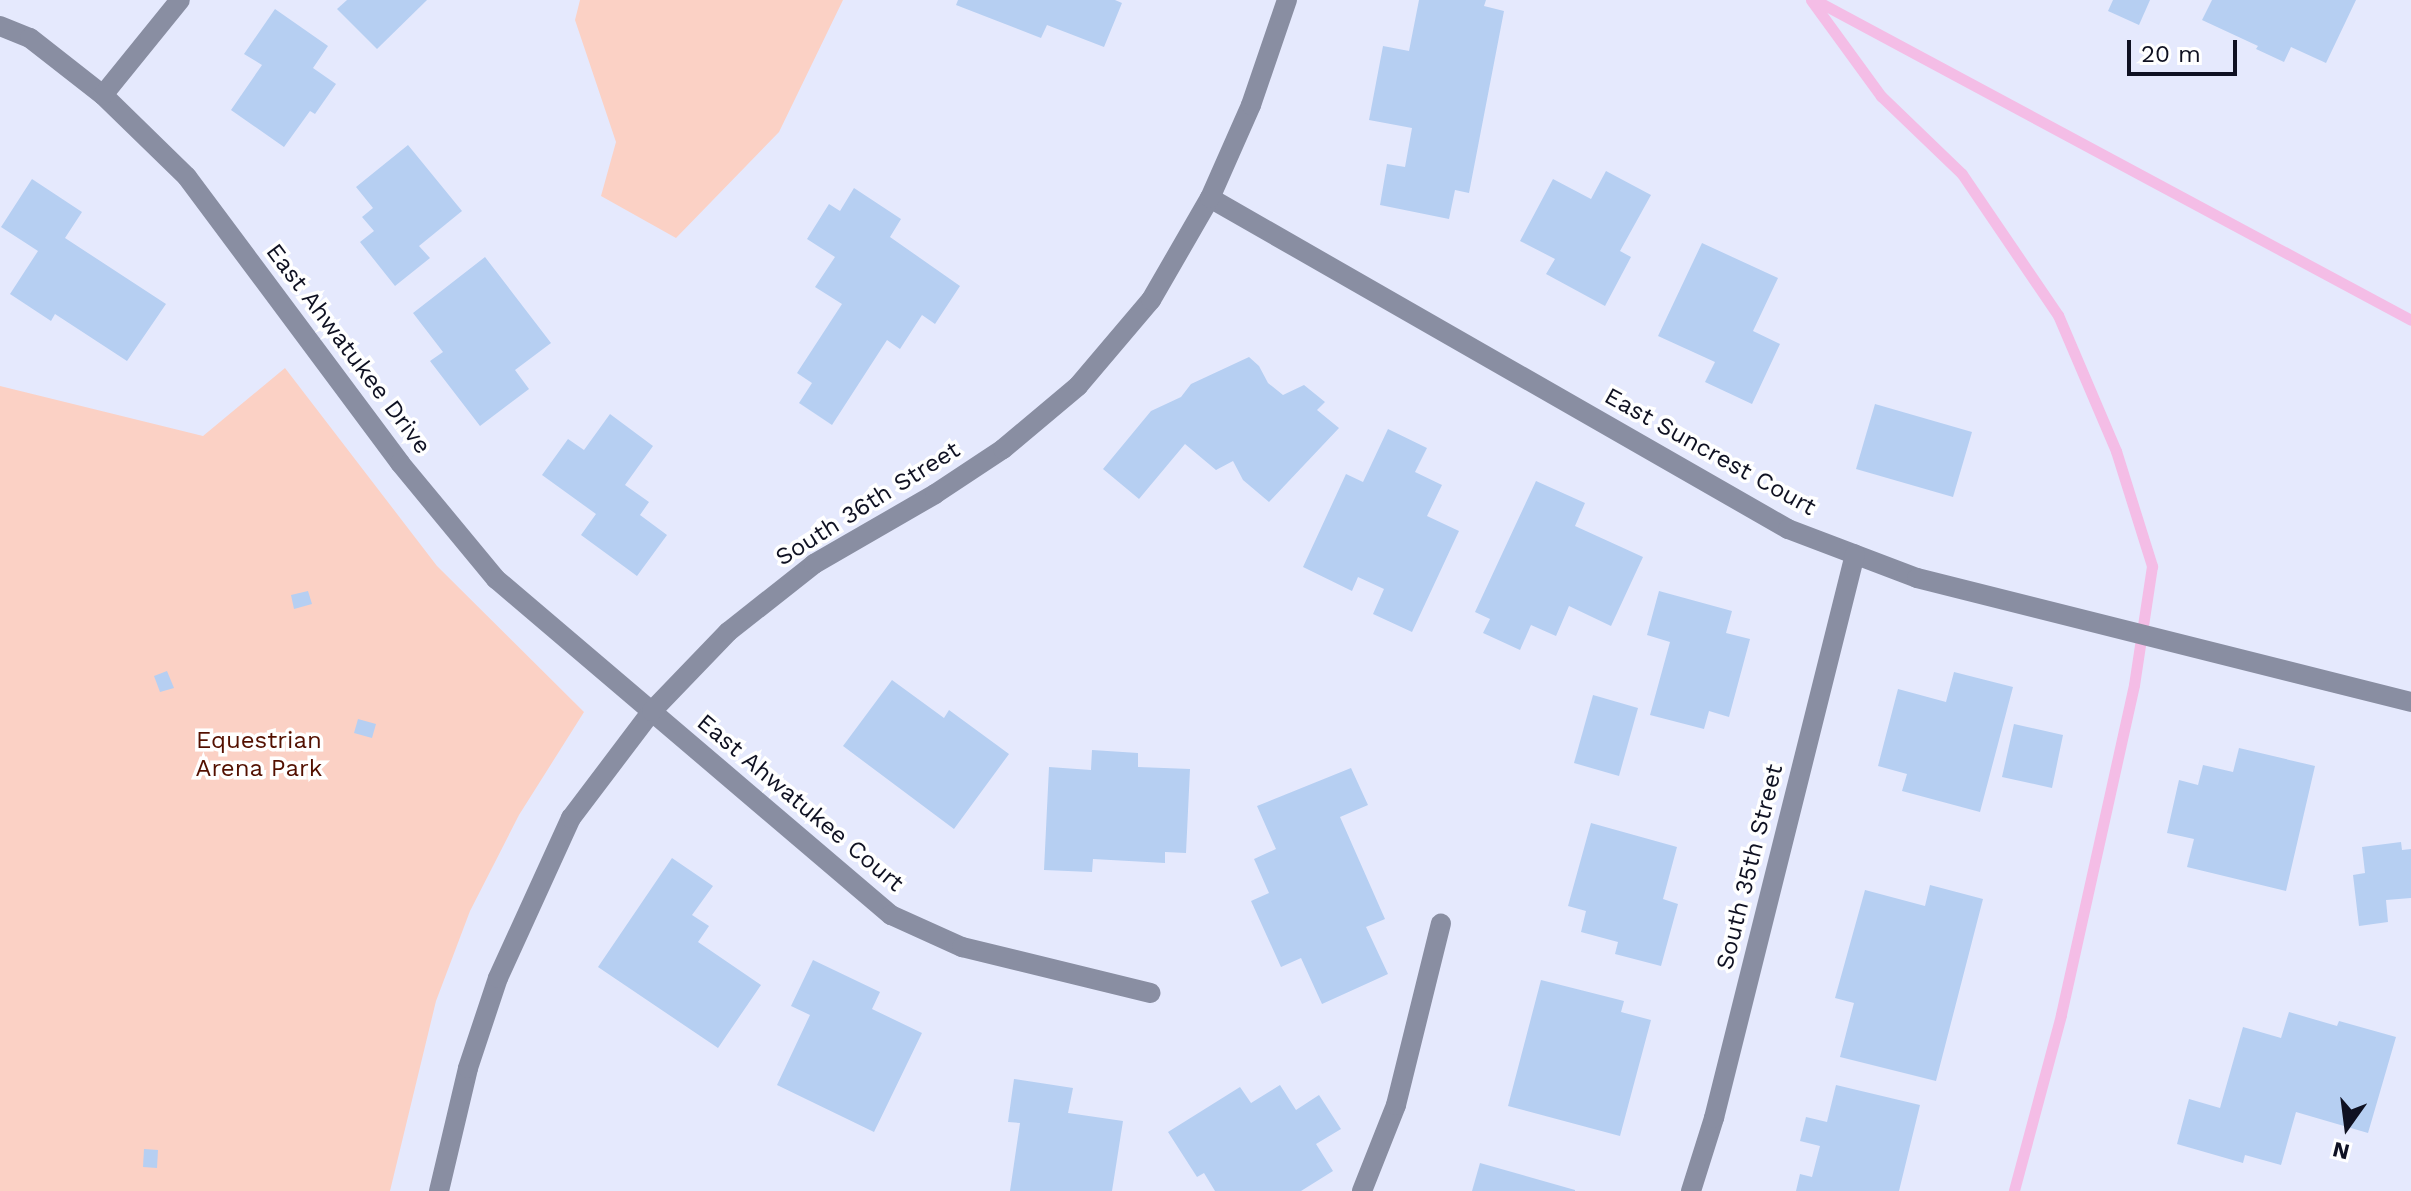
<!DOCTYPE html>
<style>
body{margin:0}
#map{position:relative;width:2411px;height:1191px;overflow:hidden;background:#e5e9fd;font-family:"Work Sans",sans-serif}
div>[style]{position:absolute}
.green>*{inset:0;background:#fbd1c5}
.stream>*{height:11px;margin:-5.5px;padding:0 5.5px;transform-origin:5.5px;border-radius:5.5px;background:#f4bde6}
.building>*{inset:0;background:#b6cff2}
.minor>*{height:20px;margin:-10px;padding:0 10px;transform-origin:10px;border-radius:10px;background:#898ea2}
span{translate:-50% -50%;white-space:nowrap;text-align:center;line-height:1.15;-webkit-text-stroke:7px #fff;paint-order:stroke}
.street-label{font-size:24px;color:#0f1122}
.park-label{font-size:24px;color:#531000}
.north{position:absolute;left:2307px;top:1087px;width:80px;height:80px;-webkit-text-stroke:6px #fff;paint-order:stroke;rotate:194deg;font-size:22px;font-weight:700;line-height:32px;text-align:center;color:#0f1122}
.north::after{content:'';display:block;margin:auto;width:28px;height:36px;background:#0f1122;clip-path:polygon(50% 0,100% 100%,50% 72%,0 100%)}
.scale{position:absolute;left:2127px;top:40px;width:110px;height:36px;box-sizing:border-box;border:4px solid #0f1122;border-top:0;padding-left:10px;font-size:24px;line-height:28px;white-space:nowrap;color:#0f1122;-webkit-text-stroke:6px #fff;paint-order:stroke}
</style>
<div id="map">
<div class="green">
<i style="clip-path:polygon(580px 0,843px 0,779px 132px,676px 238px,601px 196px,616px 142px,575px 20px)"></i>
<i style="clip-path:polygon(285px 368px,437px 566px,584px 712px,519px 815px,470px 911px,436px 1001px,390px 1191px,0 1191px,0 386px,203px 436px)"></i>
</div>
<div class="stream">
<i style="left:1811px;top:0;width:119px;rotate:53.9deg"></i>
<i style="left:1881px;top:96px;width:112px;rotate:43.9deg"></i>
<i style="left:1962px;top:174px;width:171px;rotate:55.8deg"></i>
<i style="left:2058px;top:315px;width:148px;rotate:66.9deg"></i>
<i style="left:2116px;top:451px;width:121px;rotate:72.6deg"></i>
<i style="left:2152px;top:566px;width:120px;rotate:98.6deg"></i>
<i style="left:2134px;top:685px;width:338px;rotate:102.5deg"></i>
<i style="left:2061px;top:1015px;width:182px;rotate:105deg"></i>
<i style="left:1815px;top:0;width:676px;rotate:28.23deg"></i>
</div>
<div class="building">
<i style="clip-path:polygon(347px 0,427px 0,377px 49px,337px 9px)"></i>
<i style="clip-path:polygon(958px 0,1115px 0,1122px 3px,1104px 47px,1047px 25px,1041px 38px,956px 5px)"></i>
<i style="clip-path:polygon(1419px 0,1486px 0,1484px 6px,1504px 11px,1469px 193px,1455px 190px,1449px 219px,1380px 205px,1387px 164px,1405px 167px,1412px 128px,1369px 120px,1383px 46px,1409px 51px)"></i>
<i style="clip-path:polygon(2113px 0,2150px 0,2139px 25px,2108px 11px)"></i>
<i style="clip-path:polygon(2212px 0,2356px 0,2326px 63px,2291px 47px,2284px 62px,2256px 49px,2258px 46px,2202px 20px)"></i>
<i style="clip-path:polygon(275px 9px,328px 46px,313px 68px,336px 84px,315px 114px,310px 111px,284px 147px,231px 110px,262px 65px,244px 54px)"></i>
<i style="clip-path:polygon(408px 145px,462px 211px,419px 246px,430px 258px,395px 286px,360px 242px,374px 231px,362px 217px,373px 208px,356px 187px)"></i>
<i style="clip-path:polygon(1606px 171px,1651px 195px,1620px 251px,1631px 257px,1605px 306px,1546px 274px,1555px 259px,1520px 241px,1553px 179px,1591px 199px)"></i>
<i style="clip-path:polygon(32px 179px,82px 212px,65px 238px,166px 304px,127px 361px,55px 314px,51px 321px,10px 294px,38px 251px,1px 227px)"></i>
<i style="clip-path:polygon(854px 188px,901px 219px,890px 237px,960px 286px,935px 324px,922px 315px,900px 349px,887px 340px,832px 425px,799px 403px,812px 383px,797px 373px,842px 304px,815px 287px,835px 257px,807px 239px,829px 204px,840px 211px)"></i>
<i style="clip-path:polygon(1702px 243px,1778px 278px,1753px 331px,1780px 344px,1752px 404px,1705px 382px,1715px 362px,1658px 336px)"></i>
<i style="clip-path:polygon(485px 257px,551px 343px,515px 370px,529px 389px,480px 426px,430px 361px,443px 352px,413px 313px)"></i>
<i style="clip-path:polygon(1249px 357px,1259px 366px,1268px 383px,1283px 395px,1304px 385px,1325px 402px,1317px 410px,1339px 428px,1269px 502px,1243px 480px,1233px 461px,1216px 470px,1185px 444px,1139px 499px,1103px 469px,1151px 411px,1181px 397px,1191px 384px)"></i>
<i style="clip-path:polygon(1875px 404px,1972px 432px,1953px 497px,1856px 469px)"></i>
<i style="clip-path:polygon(610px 414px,653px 446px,625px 485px,649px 502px,640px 515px,667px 535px,637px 576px,581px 535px,596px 514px,542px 475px,568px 439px,584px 450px)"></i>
<i style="clip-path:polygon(1388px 429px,1427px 448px,1415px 472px,1442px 485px,1427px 516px,1459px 531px,1412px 632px,1373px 614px,1384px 589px,1358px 577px,1352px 591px,1303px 567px,1346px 474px,1363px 482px)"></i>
<i style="clip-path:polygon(1536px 481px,1585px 503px,1575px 526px,1643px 557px,1611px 626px,1569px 606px,1556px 636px,1531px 625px,1520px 650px,1483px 633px,1490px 619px,1475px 612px)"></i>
<i style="clip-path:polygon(308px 591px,312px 604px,294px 609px,291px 595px)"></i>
<i style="clip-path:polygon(1659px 591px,1732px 611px,1726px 633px,1750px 639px,1729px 717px,1709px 711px,1704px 729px,1650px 715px,1670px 642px,1647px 635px)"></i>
<i style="clip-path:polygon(167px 671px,174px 688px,160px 692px,154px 676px)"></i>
<i style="clip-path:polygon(1954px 672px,2013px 687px,1980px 812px,1902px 791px,1907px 774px,1878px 766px,1898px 689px,1946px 702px)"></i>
<i style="clip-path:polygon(892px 680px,944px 718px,949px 710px,1009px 754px,954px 829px,843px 746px)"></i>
<i style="clip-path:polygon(1593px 695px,1638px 708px,1619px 776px,1574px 763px)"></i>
<i style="clip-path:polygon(358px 719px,376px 724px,372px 738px,354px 733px)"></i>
<i style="clip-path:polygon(2014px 724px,2063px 735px,2052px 788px,2002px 777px)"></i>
<i style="clip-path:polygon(2239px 748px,2315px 766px,2286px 891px,2187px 867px,2194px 839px,2167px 833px,2179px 780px,2198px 785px,2203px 765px,2233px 772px)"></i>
<i style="clip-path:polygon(1092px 750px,1138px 753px,1138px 767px,1190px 769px,1186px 853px,1165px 852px,1165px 863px,1093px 859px,1092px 872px,1044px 870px,1049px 767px,1091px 770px)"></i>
<i style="clip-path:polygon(1351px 768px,1368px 805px,1340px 817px,1385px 919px,1366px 927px,1388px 974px,1322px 1004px,1301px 958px,1281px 967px,1251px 901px,1269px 893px,1254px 859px,1276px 849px,1257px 806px)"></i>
<i style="clip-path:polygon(1591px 823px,1677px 847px,1663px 899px,1678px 904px,1661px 966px,1615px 954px,1618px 942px,1581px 932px,1586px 911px,1568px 906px)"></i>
<i style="clip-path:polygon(2401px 842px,2402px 850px,2411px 849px,2411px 898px,2386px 900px,2388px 922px,2359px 926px,2353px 875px,2365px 873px,2362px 847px)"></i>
<i style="clip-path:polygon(672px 858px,713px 886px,692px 915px,709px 926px,698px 942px,761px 985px,718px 1048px,598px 967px)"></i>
<i style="clip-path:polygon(1930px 885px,1983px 899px,1936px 1081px,1840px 1057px,1854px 1003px,1835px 998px,1865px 890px,1925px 906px)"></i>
<i style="clip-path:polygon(813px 960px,880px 992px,872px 1009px,922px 1033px,874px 1132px,777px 1085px,810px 1015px,791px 1006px)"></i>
<i style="clip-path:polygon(1541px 980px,1624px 1001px,1621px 1012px,1651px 1020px,1620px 1136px,1508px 1106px)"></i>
<i style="clip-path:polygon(2289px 1012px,2337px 1026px,2339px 1021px,2396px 1037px,2368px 1133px,2296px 1112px,2281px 1165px,2245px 1155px,2243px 1163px,2177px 1144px,2189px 1099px,2220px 1108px,2243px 1027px,2281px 1038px)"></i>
<i style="clip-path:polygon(1014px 1079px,1073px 1088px,1068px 1113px,1123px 1121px,1112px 1191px,1010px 1191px,1020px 1123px,1008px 1122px)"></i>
<i style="clip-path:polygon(1280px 1085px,1296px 1110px,1319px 1095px,1341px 1129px,1316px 1144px,1333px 1171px,1301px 1191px,1215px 1191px,1204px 1173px,1197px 1177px,1168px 1132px,1240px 1087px,1251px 1103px)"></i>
<i style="clip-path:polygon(1836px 1085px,1920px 1105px,1899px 1191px,1796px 1191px,1800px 1174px,1812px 1177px,1820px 1146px,1800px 1141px,1806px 1117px,1827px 1122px)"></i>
<i style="clip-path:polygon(144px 1149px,158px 1150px,157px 1168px,143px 1167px)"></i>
<i style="clip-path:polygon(1480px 1163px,1575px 1190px,1575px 1191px,1472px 1191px)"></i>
</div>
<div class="minor">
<i style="left:0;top:26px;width:32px;rotate:22deg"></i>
<i style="left:30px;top:38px;width:93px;rotate:38deg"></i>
<i style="left:103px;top:95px;width:117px;rotate:44.3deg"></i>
<i style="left:187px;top:177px;width:357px;rotate:53.3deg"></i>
<i style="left:400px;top:463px;width:151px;rotate:50.4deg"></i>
<i style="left:496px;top:579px;width:519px;rotate:40.39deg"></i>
<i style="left:891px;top:915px;width:78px;rotate:24.3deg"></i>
<i style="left:962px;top:947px;width:194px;rotate:13.7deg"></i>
<i style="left:103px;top:95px;width:122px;rotate:-51deg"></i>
<i style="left:1210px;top:198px;width:666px;rotate:29.8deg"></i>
<i style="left:1788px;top:529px;width:138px;rotate:20.8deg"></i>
<i style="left:1917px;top:578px;width:509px;rotate:14.09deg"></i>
<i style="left:439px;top:1191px;width:126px;rotate:-76.7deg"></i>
<i style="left:468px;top:1068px;width:95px;rotate:-71.6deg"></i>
<i style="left:498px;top:978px;width:176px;rotate:-65.5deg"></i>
<i style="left:571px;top:818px;width:134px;rotate:-52.9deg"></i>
<i style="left:652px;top:711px;width:110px;rotate:-46.1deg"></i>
<i style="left:728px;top:632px;width:110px;rotate:-38.3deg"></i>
<i style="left:814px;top:564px;width:140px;rotate:-30deg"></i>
<i style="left:935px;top:494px;width:82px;rotate:-33.5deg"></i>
<i style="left:1003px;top:449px;width:98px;rotate:-40deg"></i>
<i style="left:1078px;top:386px;width:113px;rotate:-49.7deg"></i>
<i style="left:1151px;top:300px;width:118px;rotate:-60deg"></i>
<i style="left:1210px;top:198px;width:102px;rotate:-66.2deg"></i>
<i style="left:1251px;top:105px;width:111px;rotate:-71.1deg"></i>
<i style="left:1362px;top:1191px;width:92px;rotate:-68.4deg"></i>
<i style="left:1396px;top:1105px;width:187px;rotate:-76.1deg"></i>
<i style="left:1691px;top:1191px;width:77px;rotate:-72.5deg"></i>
<i style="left:1714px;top:1118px;width:581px;rotate:-75.96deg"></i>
</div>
<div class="street-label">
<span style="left:348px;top:349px;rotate:53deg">East Ahwatukee Drive</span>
<span style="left:1710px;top:452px;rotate:29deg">East Suncrest Court</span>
<span style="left:868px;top:504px;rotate:-32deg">South 36th Street</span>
<span style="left:800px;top:803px;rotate:40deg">East Ahwatukee Court</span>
<span style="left:1750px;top:867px;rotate:-76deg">South 35th Street</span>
</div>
<div class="park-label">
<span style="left:259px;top:755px">Equestrian<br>Arena Park</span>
</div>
<div class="north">N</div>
<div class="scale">20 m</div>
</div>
